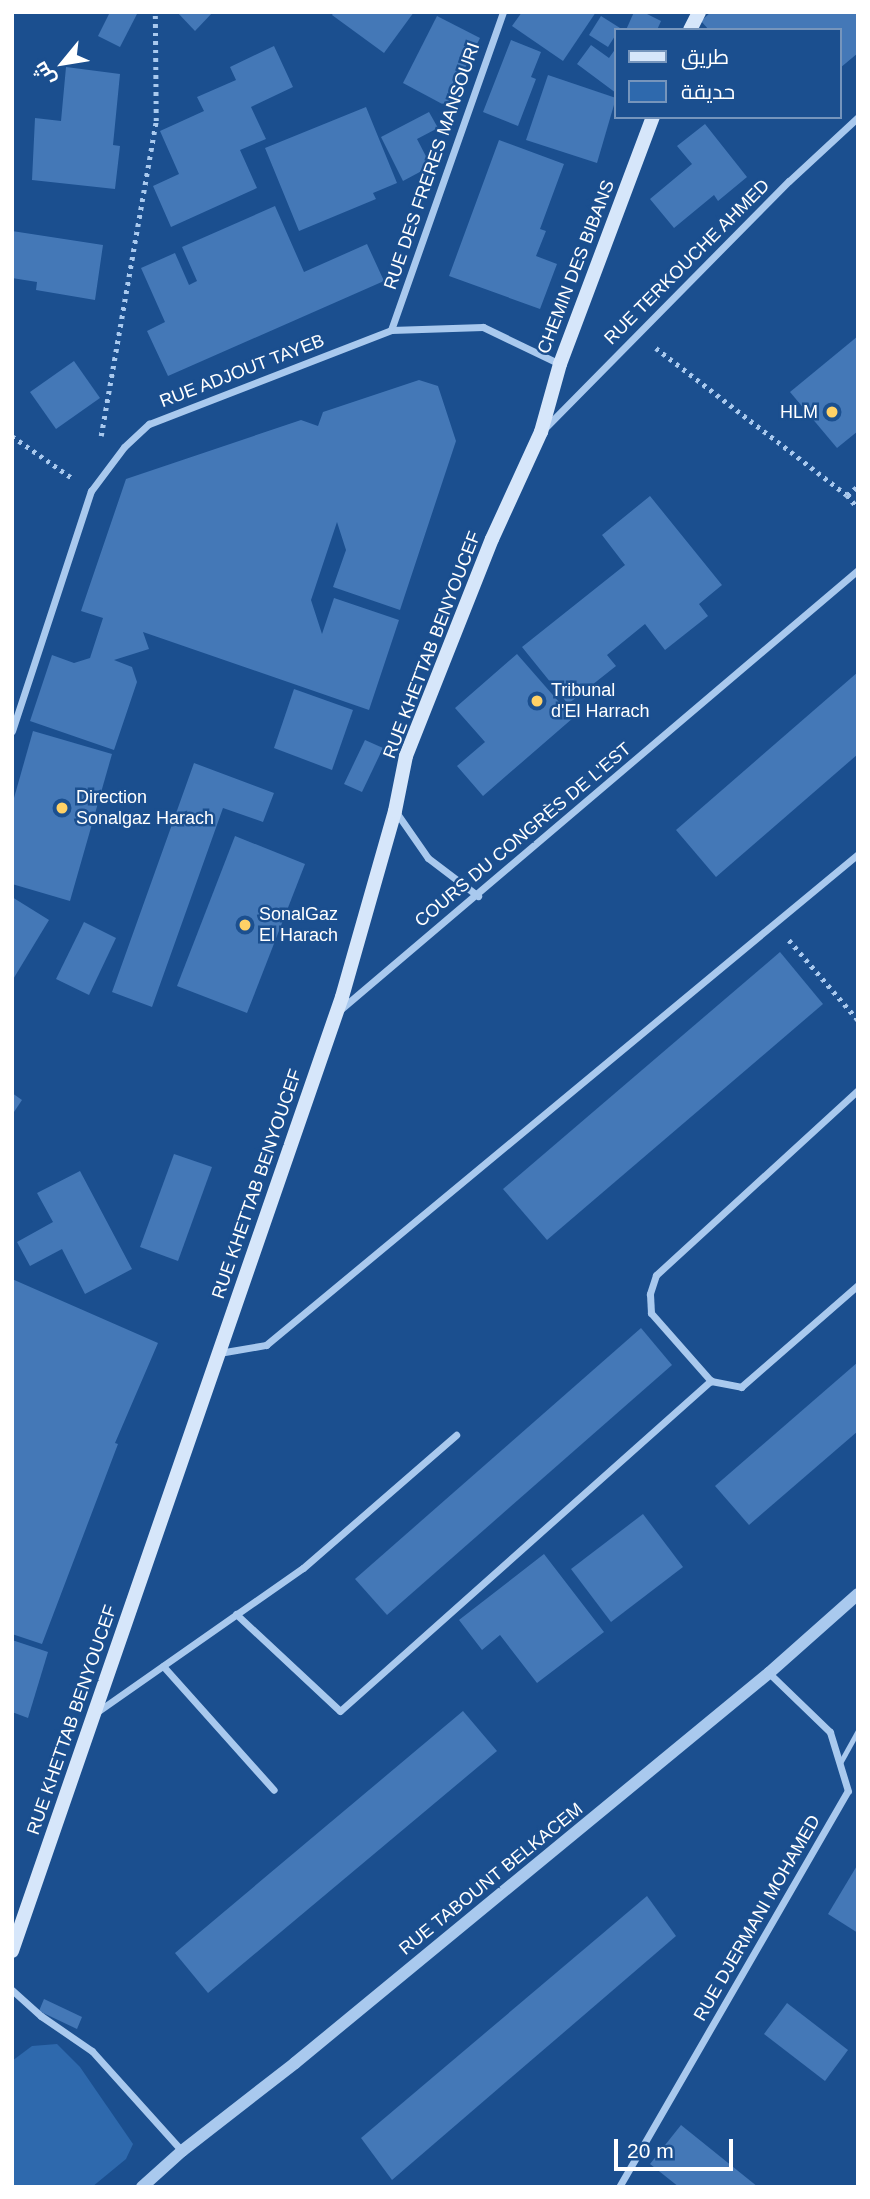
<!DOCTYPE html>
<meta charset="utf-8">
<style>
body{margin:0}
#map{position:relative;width:870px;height:2199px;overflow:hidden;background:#1b4f8f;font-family:Arial,Cairo,sans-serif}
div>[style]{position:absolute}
.green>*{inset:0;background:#2e69ad}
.building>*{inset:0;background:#4478b7}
.path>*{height:4.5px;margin-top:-2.25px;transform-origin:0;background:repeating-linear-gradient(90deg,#a9c9ee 0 3.5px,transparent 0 8.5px)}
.service>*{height:5px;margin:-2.5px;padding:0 2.5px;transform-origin:2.5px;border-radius:2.5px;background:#a9c9ee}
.minor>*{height:7px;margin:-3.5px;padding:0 3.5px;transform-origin:3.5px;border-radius:3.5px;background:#a9c9ee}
.tertiary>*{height:12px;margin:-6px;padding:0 6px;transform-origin:6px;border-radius:6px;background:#a9c9ee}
.secondary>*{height:14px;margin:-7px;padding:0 7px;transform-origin:7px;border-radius:7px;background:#d6e6fa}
.dots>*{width:19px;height:19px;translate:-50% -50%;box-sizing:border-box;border:4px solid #1b4f8f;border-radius:50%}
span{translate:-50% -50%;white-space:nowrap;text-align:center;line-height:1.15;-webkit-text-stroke:5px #1b4f8f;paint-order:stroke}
.street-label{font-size:18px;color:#fff}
.poi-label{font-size:18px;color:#fff}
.right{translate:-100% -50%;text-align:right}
.left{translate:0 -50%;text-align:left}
.frame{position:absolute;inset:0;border:14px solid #fff;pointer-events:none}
.legend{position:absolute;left:614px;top:28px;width:228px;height:91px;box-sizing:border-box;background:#1b4f8f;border:2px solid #7695bc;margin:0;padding:9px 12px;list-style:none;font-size:21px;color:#fff}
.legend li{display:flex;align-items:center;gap:14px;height:35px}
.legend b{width:35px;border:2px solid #7695bc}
.north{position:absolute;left:28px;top:28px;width:70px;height:70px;-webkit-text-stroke:5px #1b4f8f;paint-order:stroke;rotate:240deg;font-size:19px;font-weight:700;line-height:28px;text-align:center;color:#fff}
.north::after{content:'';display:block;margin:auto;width:24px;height:32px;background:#fff;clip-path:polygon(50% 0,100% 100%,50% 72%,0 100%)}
.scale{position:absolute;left:614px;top:2139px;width:119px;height:32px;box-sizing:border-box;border:4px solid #fff;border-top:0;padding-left:9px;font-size:21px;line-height:24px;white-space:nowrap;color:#fff;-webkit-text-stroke:5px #1b4f8f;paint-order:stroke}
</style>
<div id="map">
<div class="green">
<i style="clip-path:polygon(57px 2044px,80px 2067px,133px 2144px,126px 2159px,92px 2187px,12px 2187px,12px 2061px,32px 2046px)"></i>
</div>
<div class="building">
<i style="clip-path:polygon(110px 12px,138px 12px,120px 47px,98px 36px)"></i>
<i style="clip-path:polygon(177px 12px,213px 12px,195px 31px)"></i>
<i style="clip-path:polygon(334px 12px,414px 12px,384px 53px,332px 15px)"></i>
<i style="clip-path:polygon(522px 12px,596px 12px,563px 61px,512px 26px)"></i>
<i style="clip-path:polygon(634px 12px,643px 12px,661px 21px,657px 30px,626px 30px)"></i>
<i style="clip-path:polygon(711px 12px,858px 12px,858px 53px,840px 68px,840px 30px,709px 30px,701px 21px)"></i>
<i style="clip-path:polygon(437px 16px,480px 38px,446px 106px,403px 83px)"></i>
<i style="clip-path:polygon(601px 16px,620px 28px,608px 47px,589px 35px)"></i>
<i style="clip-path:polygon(511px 40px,541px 52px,531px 77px,536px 79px,518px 126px,483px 112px)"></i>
<i style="clip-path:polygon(591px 45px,609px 58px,616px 48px,616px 93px,577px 64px)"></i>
<i style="clip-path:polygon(274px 46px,293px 87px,251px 107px,266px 139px,240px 150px,257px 188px,171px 227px,153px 186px,179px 174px,160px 131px,204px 111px,197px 97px,236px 80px,230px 67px)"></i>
<i style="clip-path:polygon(66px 67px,120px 74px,113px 145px,120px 146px,115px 189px,32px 180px,35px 118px,61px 121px)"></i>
<i style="clip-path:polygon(548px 75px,616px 98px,597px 163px,526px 140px)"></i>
<i style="clip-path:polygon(366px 107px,397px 183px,373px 193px,376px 199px,299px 231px,265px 148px)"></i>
<i style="clip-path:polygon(429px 112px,438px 128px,417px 139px,431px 166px,403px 181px,381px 137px)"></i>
<i style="clip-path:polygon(705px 124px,747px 177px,718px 201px,714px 195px,674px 228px,650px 199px,692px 164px,677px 146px)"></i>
<i style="clip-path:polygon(499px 140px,564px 164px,540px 229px,546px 231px,536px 256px,557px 264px,540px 309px,449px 276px)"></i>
<i style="clip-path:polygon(275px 206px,304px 272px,367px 244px,384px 281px,168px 376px,147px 331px,165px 322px,141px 268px,175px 253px,189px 285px,197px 281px,182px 247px)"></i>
<i style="clip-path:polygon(12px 231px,103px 245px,95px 300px,36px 290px,37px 282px,12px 278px)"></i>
<i style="clip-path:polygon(858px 336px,858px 431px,837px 448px,790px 392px)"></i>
<i style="clip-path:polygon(74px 361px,100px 398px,56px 429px,30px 392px)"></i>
<i style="clip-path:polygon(419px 380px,438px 386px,456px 441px,400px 610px,333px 587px,346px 550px,337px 522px,311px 600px,322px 634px,334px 598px,399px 620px,369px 710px,143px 632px,149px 649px,114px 660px,132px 667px,137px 682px,114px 750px,30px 721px,52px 655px,74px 663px,90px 658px,103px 618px,81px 611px,126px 479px,301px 420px,318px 426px,323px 412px)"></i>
<i style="clip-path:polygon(650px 496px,722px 585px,699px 604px,708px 616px,665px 650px,645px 624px,607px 655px,616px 666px,568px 704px,522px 647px,625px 565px,602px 535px)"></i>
<i style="clip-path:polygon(517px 654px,573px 718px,483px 796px,457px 766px,485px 742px,455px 708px)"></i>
<i style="clip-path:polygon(858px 672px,858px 754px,716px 877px,676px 830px)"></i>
<i style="clip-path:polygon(294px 689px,353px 710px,332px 770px,274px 748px)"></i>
<i style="clip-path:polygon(33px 731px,112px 754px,70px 901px,12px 884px,12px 805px)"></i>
<i style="clip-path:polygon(365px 740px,383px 748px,362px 792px,344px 784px)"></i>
<i style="clip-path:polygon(194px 763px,274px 793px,263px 822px,223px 808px,152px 1007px,112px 992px)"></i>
<i style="clip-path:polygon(235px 836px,305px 864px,247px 1013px,177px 986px)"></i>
<i style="clip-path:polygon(12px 897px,49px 920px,12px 981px)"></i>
<i style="clip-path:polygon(84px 922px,116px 938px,89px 995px,56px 979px)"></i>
<i style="clip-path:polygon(780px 952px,823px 1004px,547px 1240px,503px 1189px)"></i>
<i style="clip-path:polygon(12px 1093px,22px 1100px,12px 1115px)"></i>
<i style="clip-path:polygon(174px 1154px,212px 1167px,178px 1261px,140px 1247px)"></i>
<i style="clip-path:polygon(80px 1171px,132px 1269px,85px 1294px,62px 1249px,30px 1266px,17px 1242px,53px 1222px,37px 1193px)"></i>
<i style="clip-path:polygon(12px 1279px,158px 1343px,115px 1443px,118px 1444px,42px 1644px,12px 1634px)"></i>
<i style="clip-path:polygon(641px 1328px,672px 1365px,387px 1615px,355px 1579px)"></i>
<i style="clip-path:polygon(858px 1362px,858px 1431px,749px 1525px,715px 1486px)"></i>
<i style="clip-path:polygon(643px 1514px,683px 1567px,611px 1622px,571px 1569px)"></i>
<i style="clip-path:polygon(544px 1554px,604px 1632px,537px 1683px,500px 1635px,482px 1650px,459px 1620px)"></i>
<i style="clip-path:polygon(12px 1640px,48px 1652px,28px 1718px,12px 1712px)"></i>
<i style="clip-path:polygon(463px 1711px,497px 1751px,208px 1993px,175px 1953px)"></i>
<i style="clip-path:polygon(858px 1864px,858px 1933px,828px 1914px)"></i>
<i style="clip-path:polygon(647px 1896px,676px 1936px,392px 2180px,361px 2138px)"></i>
<i style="clip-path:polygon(44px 1999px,82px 2017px,77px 2029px,39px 2011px)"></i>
<i style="clip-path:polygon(787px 2003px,848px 2050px,825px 2081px,764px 2034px)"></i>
<i style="clip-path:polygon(681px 2125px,758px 2187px,679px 2187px,650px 2164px)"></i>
</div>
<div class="path">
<i style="left:656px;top:348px;width:241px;rotate:37.6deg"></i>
<i style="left:847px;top:495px;width:17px;rotate:50deg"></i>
<i style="left:12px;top:436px;width:73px;rotate:35deg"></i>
<i style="left:101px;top:436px;width:320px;rotate:-80.1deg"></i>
<i style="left:156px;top:121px;width:109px;rotate:-90.5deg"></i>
<i style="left:847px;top:495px;width:14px;rotate:-39deg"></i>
<i style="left:789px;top:940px;width:106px;rotate:49.2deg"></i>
</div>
<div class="service">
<i style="left:840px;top:1763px;width:38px;rotate:-61deg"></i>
</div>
<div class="minor">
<i style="left:391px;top:330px;width:337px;rotate:-70.6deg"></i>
<i style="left:545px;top:428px;width:347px;rotate:-45.4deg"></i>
<i style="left:789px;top:181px;width:94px;rotate:-42.8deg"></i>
<i style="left:12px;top:731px;width:253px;rotate:-71.8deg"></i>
<i style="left:91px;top:491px;width:55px;rotate:-53.1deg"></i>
<i style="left:124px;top:447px;width:34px;rotate:-43deg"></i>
<i style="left:149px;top:424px;width:260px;rotate:-21.2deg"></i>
<i style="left:391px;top:330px;width:92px;rotate:-1.9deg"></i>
<i style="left:483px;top:327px;width:85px;rotate:25.7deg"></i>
<i style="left:396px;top:812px;width:56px;rotate:55.2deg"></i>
<i style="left:428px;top:858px;width:63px;rotate:37.2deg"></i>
<i style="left:341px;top:1009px;width:678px;rotate:-40.34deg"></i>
<i style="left:858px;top:1090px;width:274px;rotate:137.5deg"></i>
<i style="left:656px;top:1275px;width:20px;rotate:108deg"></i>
<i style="left:650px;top:1294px;width:19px;rotate:87deg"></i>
<i style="left:651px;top:1313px;width:91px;rotate:48.6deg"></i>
<i style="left:711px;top:1381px;width:31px;rotate:11deg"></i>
<i style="left:741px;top:1387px;width:155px;rotate:-41.1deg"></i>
<i style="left:219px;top:1353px;width:48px;rotate:-9.7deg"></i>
<i style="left:266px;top:1345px;width:769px;rotate:-39.67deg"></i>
<i style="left:236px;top:1614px;width:142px;rotate:43deg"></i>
<i style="left:340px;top:1711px;width:497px;rotate:-41.7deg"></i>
<i style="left:163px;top:1666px;width:166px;rotate:48.2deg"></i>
<i style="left:97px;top:1712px;width:251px;rotate:-35deg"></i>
<i style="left:303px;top:1568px;width:203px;rotate:-41deg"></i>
<i style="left:12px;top:1990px;width:39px;rotate:42deg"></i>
<i style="left:41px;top:2016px;width:62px;rotate:34.5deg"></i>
<i style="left:92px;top:2051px;width:135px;rotate:48deg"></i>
<i style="left:619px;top:2187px;width:457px;rotate:-60deg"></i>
<i style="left:848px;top:1791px;width:62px;rotate:-107deg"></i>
<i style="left:830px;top:1732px;width:85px;rotate:-136deg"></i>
</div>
<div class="tertiary">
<i style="left:142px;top:2187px;width:54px;rotate:-42deg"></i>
<i style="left:182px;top:2151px;width:143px;rotate:-37.9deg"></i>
<i style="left:295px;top:2063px;width:614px;rotate:-39.45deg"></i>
<i style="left:769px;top:1673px;width:119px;rotate:-41.6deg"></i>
</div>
<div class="secondary">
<i style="left:690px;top:30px;width:20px;rotate:-63deg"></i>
<i style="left:12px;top:1951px;width:1009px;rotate:-70.92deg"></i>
<i style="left:342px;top:997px;width:193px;rotate:-74.1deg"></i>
<i style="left:395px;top:811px;width:56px;rotate:-78.7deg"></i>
<i style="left:406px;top:756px;width:233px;rotate:-68.4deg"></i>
<i style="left:492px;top:539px;width:118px;rotate:-65.4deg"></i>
<i style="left:541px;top:432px;width:71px;rotate:-74.4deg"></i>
<i style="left:560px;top:364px;width:264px;rotate:-69.4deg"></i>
</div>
<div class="dots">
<i style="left:832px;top:412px;background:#ffd166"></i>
<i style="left:537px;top:701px;background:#ffd166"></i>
<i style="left:62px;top:808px;background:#ffd166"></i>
<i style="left:245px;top:925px;background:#ffd166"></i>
</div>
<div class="street-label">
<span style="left:432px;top:166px;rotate:-71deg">RUE DES FRERES MANSOURI</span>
<span style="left:687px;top:262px;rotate:-45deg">RUE TERKOUCHE AHMED</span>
<span style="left:576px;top:267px;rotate:-69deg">CHEMIN DES BIBANS</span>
<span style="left:242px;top:371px;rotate:-21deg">RUE ADJOUT TAYEB</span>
<span style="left:432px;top:645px;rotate:-69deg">RUE KHETTAB BENYOUCEF</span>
<span style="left:523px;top:835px;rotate:-40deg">COURS DU CONGRÈS DE L'EST</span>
<span style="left:257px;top:1184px;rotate:-71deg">RUE KHETTAB BENYOUCEF</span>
<span style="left:72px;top:1720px;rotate:-71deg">RUE KHETTAB BENYOUCEF</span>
<span style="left:491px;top:1879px;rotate:-39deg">RUE TABOUNT BELKACEM</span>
<span style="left:757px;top:1918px;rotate:-60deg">RUE DJERMANI MOHAMED</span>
</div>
<div class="poi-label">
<span class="right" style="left:818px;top:412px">HLM</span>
<span class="left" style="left:551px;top:701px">Tribunal<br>d'El Harrach</span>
<span class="left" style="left:76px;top:808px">Direction<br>Sonalgaz Harach</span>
<span class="left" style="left:259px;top:925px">SonalGaz<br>El Harach</span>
</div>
<div class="frame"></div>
<ul class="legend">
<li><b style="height:9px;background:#d6e6fa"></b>طريق</li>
<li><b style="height:19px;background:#2e69ad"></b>حديقة</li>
</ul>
<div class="north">ش</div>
<div class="scale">20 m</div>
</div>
